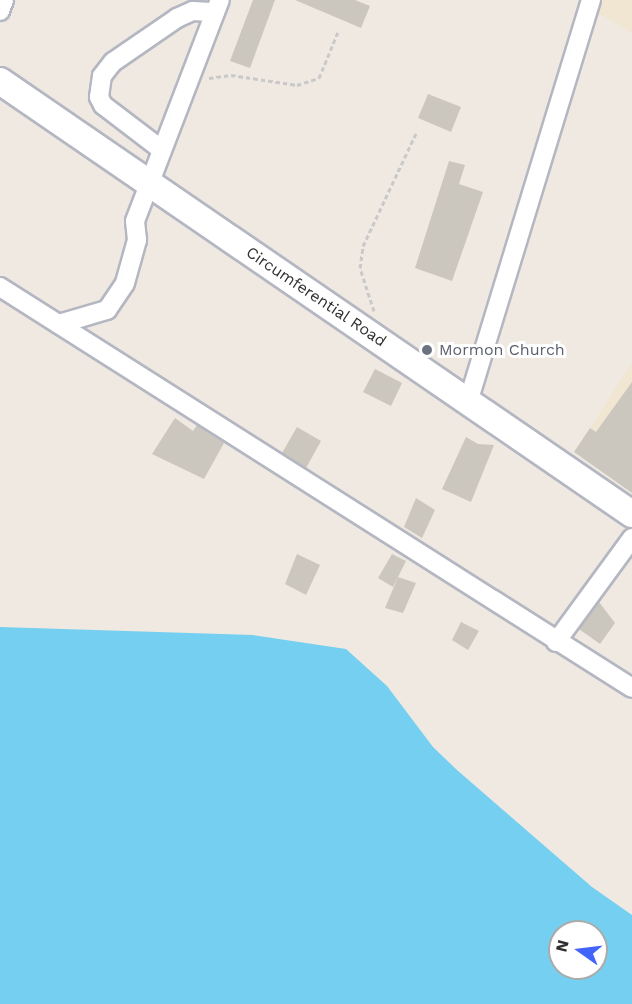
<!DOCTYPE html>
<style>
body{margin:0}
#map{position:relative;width:632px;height:1004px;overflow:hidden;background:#efe9e1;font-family:"Work Sans",sans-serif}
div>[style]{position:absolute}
.education>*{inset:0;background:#f0e6d1}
.water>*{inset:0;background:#75cff0}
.building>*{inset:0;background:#cbc7bf}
.path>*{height:3px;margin-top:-1.5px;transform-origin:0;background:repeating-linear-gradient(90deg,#c9c9c9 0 4.5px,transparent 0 7.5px)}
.roads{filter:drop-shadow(2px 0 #b4b7c1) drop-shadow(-2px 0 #b4b7c1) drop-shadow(0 2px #b4b7c1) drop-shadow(0 -2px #b4b7c1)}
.street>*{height:18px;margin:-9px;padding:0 9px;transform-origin:9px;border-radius:9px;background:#fff}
.secondary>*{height:26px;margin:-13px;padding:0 13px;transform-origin:13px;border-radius:13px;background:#fff}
.dots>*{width:16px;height:16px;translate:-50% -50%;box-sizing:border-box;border:3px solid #fff;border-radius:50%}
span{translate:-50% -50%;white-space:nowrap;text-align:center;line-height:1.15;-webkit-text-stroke:6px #fff;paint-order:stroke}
.street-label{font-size:16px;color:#2e2e2e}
.worship-label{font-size:16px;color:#5b616d}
.left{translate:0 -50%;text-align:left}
.north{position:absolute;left:548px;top:920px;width:60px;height:60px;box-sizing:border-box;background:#fff;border:2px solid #ababab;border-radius:50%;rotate:284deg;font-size:16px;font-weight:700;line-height:24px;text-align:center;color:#2e2e2e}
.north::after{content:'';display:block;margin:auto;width:21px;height:27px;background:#4264fb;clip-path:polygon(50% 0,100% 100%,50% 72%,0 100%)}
</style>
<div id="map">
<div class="education">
<i style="clip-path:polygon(595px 0,632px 0,632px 33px,591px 9px)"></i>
<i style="clip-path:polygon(632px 363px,632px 455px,590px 428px)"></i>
</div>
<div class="water">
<i style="clip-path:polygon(evenodd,0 627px,253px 635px,346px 649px,387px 686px,433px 747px,457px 770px,592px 887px,632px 915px,632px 1004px,0 1004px,0 627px,560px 932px,596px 932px,596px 968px,560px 968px,560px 932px)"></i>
</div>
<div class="building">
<i style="clip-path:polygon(253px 0,275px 0,250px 68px,230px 61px)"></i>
<i style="clip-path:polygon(295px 0,355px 0,370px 6px,361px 28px)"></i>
<i style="clip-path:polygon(428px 94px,461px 107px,451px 132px,418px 118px)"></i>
<i style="clip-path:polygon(449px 161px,465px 165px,459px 184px,483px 192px,452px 281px,415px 268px)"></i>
<i style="clip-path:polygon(375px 369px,402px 383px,391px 406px,363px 392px)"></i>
<i style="clip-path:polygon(632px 382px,632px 493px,574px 452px,590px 428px,596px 432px)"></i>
<i style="clip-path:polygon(175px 418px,193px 431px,197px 425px,224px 443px,204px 479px,152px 454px)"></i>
<i style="clip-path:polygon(297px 427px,321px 441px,306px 468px,282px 453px)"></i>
<i style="clip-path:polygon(466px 437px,478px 444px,494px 445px,471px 502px,442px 489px)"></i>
<i style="clip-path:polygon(416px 498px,435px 510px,422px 538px,404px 527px)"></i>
<i style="clip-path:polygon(297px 554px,320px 565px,306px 595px,285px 584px)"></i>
<i style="clip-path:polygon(392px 554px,406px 561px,393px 587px,378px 578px)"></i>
<i style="clip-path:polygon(398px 577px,416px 583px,403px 613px,385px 608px)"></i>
<i style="clip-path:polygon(599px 602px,615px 623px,600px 644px,579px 629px)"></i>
<i style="clip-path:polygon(461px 622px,479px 631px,468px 650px,452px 640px)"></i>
</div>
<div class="path">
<i style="left:209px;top:78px;width:22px;rotate:-8deg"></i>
<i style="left:231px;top:75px;width:67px;rotate:8.6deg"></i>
<i style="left:297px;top:85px;width:23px;rotate:-18deg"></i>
<i style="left:319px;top:78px;width:50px;rotate:-67.6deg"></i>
<i style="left:374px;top:311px;width:45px;rotate:-108deg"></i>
<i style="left:360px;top:268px;width:22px;rotate:-82deg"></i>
<i style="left:363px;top:246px;width:127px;rotate:-64.8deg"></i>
</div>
<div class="roads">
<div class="street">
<i style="left:0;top:11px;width:12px;rotate:-70deg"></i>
<i style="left:162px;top:150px;width:74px;rotate:-142.7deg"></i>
<i style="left:103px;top:105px;width:9px;rotate:-117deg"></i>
<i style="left:99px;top:97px;width:21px;rotate:-82deg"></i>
<i style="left:102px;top:76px;width:18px;rotate:-52deg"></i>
<i style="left:113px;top:62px;width:78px;rotate:-34.5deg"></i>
<i style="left:177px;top:18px;width:17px;rotate:-24deg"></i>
<i style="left:193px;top:11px;width:22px;rotate:3deg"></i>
<i style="left:0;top:287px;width:748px;rotate:32.39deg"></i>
<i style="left:59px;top:324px;width:50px;rotate:-16.3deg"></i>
<i style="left:107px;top:310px;width:32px;rotate:-56deg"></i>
<i style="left:125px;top:283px;width:45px;rotate:-74.4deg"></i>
<i style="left:137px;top:240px;width:19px;rotate:-96deg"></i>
<i style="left:135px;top:221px;width:237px;rotate:-69deg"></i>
<i style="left:469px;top:399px;width:417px;rotate:-73deg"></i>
<i style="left:556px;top:642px;width:129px;rotate:-53.8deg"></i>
</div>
<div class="secondary">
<i style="left:0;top:81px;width:766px;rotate:34.42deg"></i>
</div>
</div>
<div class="dots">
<i style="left:427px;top:350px;background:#6b7280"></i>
</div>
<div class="street-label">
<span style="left:316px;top:297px;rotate:34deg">Circumferential Road</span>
</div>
<div class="worship-label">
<span class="left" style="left:439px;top:350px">Mormon Church</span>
</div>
<div class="north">N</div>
</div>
